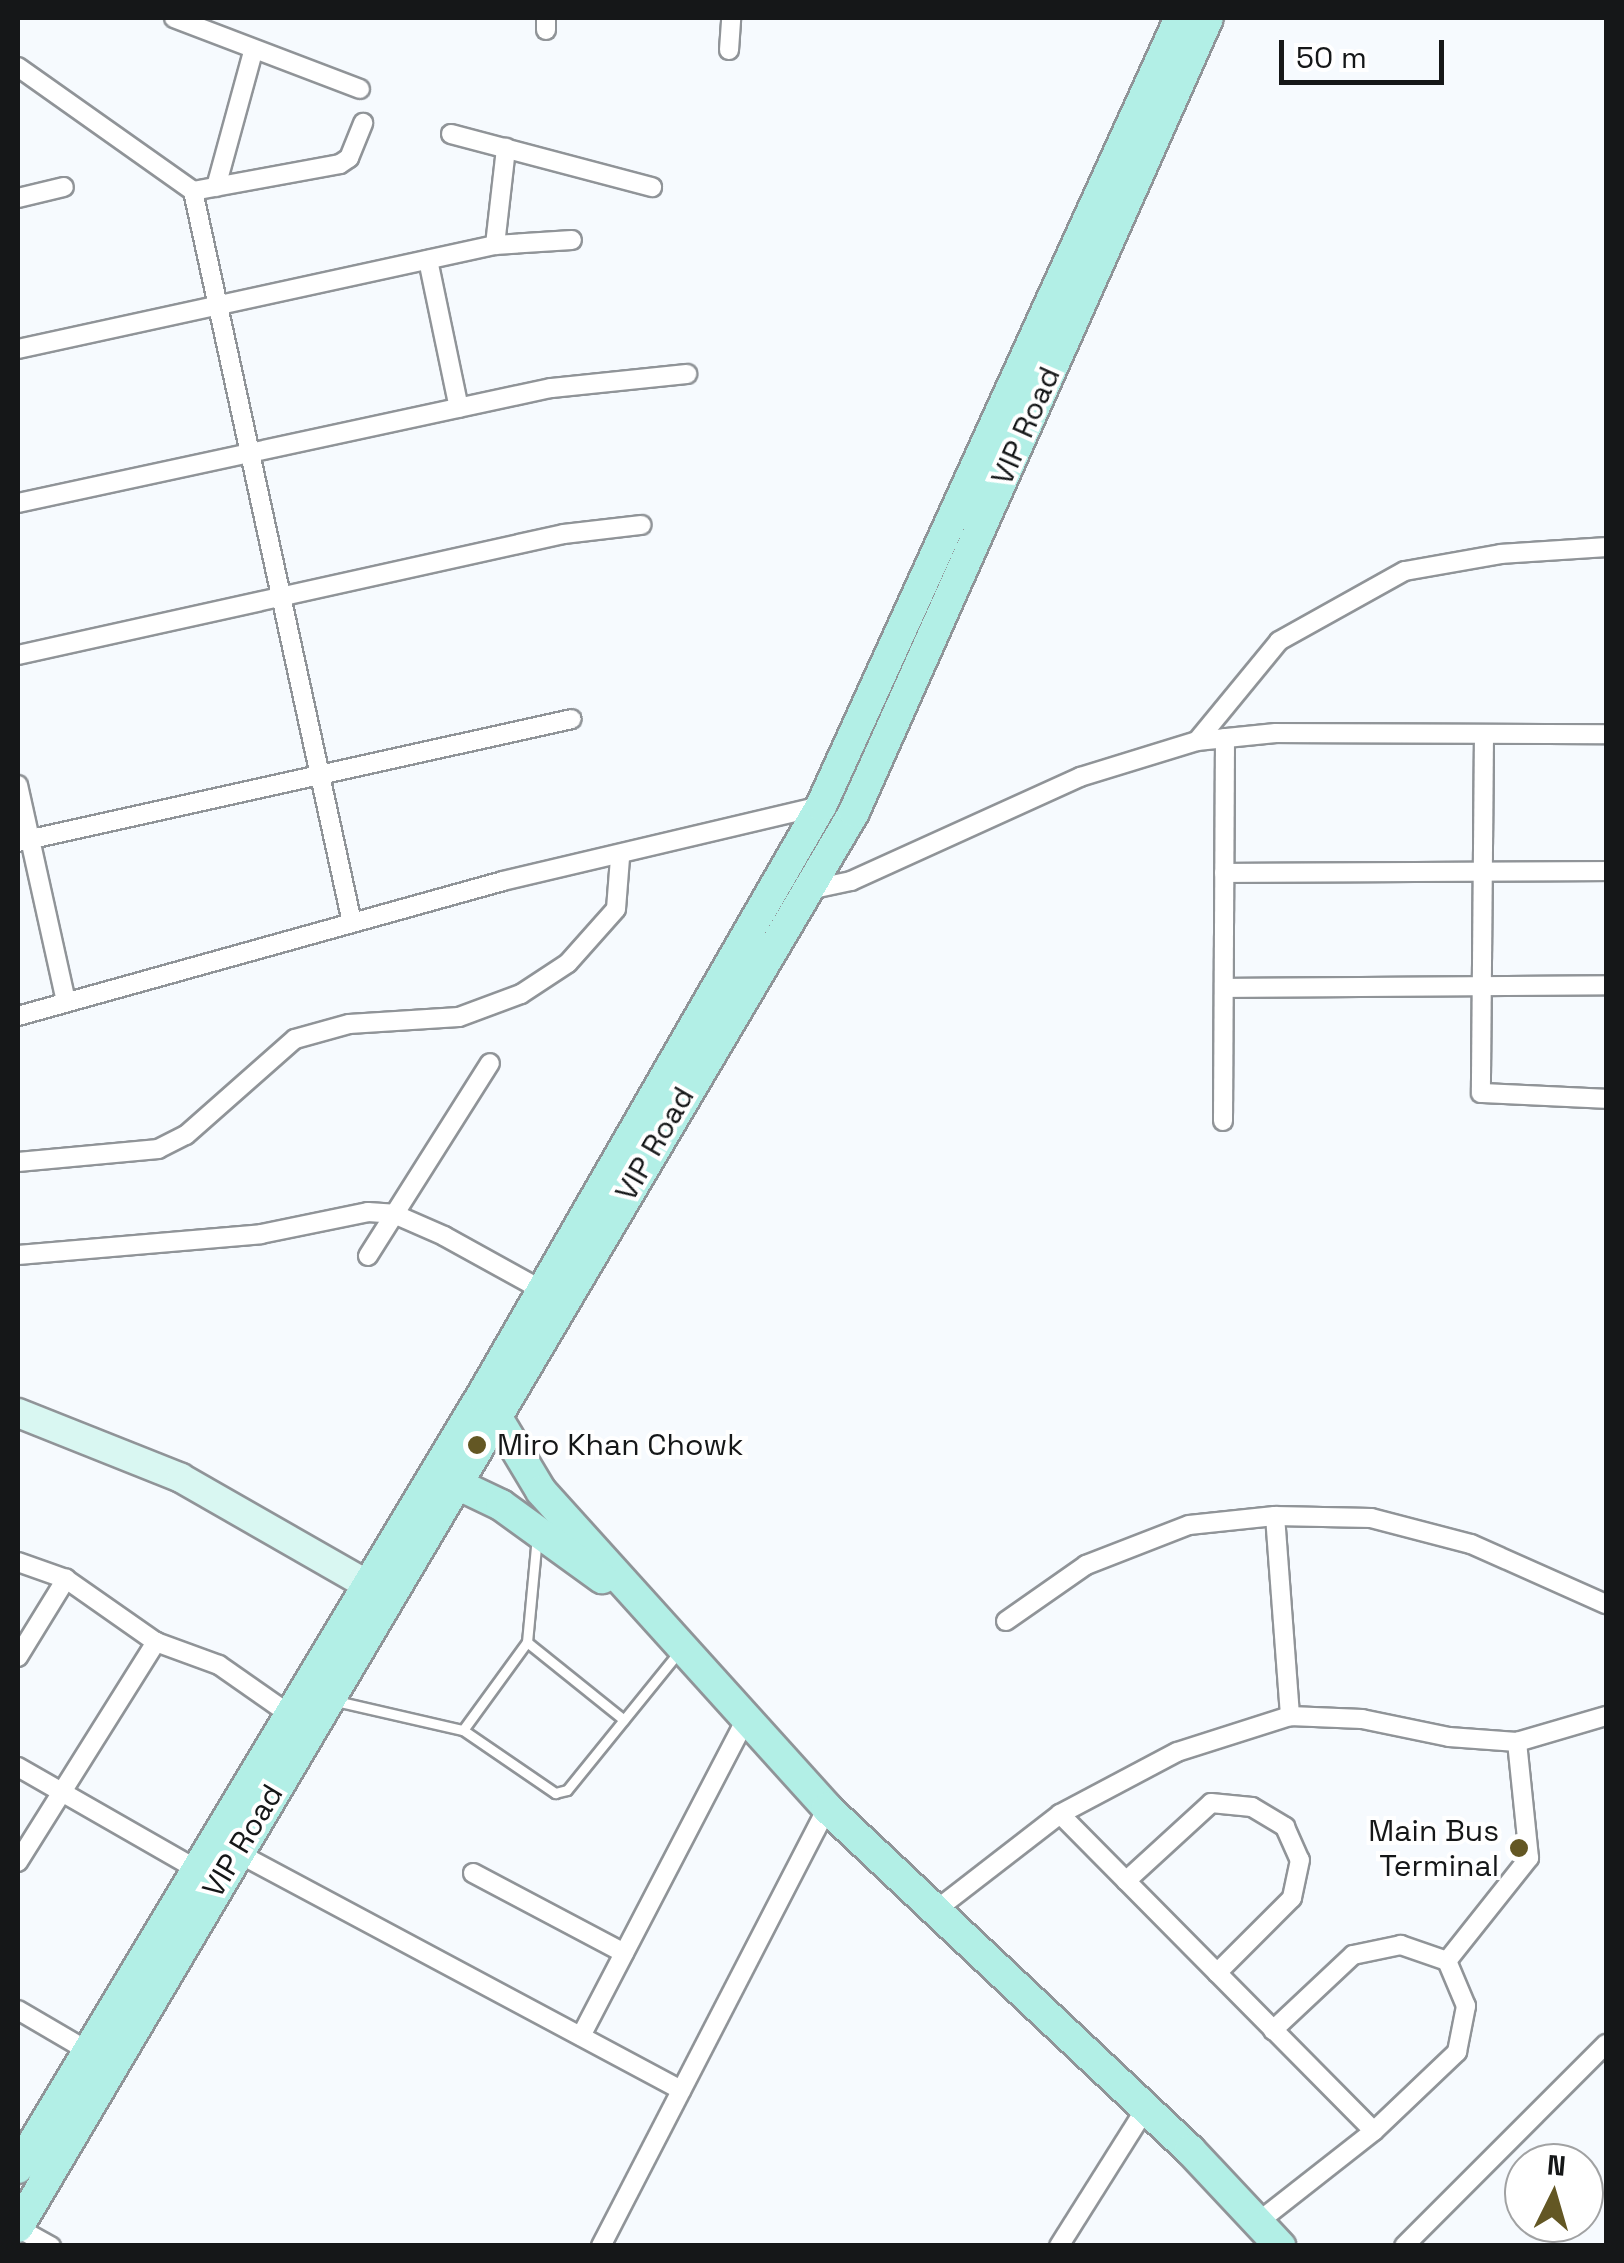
<!DOCTYPE html>
<style>
body{margin:0}
#map{position:relative;width:1624px;height:2263px;overflow:hidden;background:#f6fafe;font-family:"Space Grotesk",sans-serif}
div>[style]{position:absolute}
.roads{filter:drop-shadow(2px 0 #909498) drop-shadow(-2px 0 #909498) drop-shadow(0 2px #909498) drop-shadow(0 -2px #909498)}
.service>*{height:9px;margin:-4.5px;padding:0 4.5px;transform-origin:4.5px;border-radius:4.5px;background:#fff}
.minor>*{height:18px;margin:-9px;padding:0 9px;transform-origin:9px;border-radius:9px;background:#fff}
.secondary>*{height:28px;margin:-14px;padding:0 14px;transform-origin:14px;border-radius:14px;background:#d9f7f2}
.primary>*{height:30px;margin:-15px;padding:0 15px;transform-origin:15px;border-radius:15px;background:#b2efe6}
.dots>*{width:28px;height:28px;translate:-50% -50%;box-sizing:border-box;border:5px solid #fff;border-radius:50%}
span{translate:-50% -50%;white-space:nowrap;text-align:center;line-height:1.15;-webkit-text-stroke:8px #fff;paint-order:stroke}
.street-label{font-size:30px;color:#151718}
.poi-label{font-size:30px;color:#151718}
.left{translate:0 -50%;text-align:left}
.right{translate:-100% -50%;text-align:right}
.frame{position:absolute;inset:0;border:20px solid #151718;pointer-events:none}
.north{position:absolute;left:1504px;top:2143px;width:100px;height:100px;box-sizing:border-box;background:#fff;border:2px solid #a1a2a3;border-radius:50%;rotate:5deg;font-size:28px;font-weight:700;line-height:40px;text-align:center;color:#151718}
.north::after{content:'';display:block;margin:auto;width:35px;height:45px;background:#635724;clip-path:polygon(50% 0,100% 100%,50% 72%,0 100%)}
.scale{position:absolute;left:1279px;top:40px;width:165px;height:45px;box-sizing:border-box;border:5px solid #151718;border-top:0;padding-left:12px;font-size:30px;line-height:35px;white-space:nowrap;color:#151718;-webkit-text-stroke:8px #fff;paint-order:stroke}
</style>
<div id="map">
<div class="roads">
<div class="service">
<i style="left:527px;top:1642px;width:124px;rotate:38.8deg"></i>
<i style="left:336px;top:1701px;width:130px;rotate:12.9deg"></i>
<i style="left:463px;top:1730px;width:112px;rotate:34.4deg"></i>
<i style="left:555px;top:1793px;width:12px;rotate:-14deg"></i>
<i style="left:567px;top:1790px;width:175px;rotate:-51deg"></i>
<i style="left:463px;top:1730px;width:109px;rotate:-54deg"></i>
<i style="left:527px;top:1642px;width:105px;rotate:-84.6deg"></i>
</div>
<div class="minor">
<i style="left:174px;top:18px;width:199px;rotate:20.9deg"></i>
<i style="left:546px;top:30px;width:12px;rotate:-90deg"></i>
<i style="left:729px;top:50px;width:32px;rotate:-86deg"></i>
<i style="left:18px;top:67px;width:214px;rotate:35.3deg"></i>
<i style="left:193px;top:191px;width:149px;rotate:-10.4deg"></i>
<i style="left:340px;top:164px;width:11px;rotate:-34deg"></i>
<i style="left:349px;top:158px;width:38px;rotate:-68deg"></i>
<i style="left:451px;top:134px;width:208px;rotate:14.8deg"></i>
<i style="left:216px;top:187px;width:140px;rotate:-74.7deg"></i>
<i style="left:193px;top:191px;width:749px;rotate:77.74deg"></i>
<i style="left:18px;top:198px;width:47px;rotate:-13.4deg"></i>
<i style="left:495px;top:245px;width:98px;rotate:-83.5deg"></i>
<i style="left:428px;top:260px;width:151px;rotate:78.2deg"></i>
<i style="left:18px;top:349px;width:488px;rotate:-12.3deg"></i>
<i style="left:495px;top:245px;width:77px;rotate:-3.7deg"></i>
<i style="left:18px;top:503px;width:545px;rotate:-12.18deg"></i>
<i style="left:551px;top:388px;width:137px;rotate:-5.9deg"></i>
<i style="left:18px;top:655px;width:559px;rotate:-12.5deg"></i>
<i style="left:564px;top:534px;width:78px;rotate:-6.7deg"></i>
<i style="left:1484px;top:734px;width:359px;rotate:90.5deg"></i>
<i style="left:1481px;top:1093px;width:125px;rotate:2.7deg"></i>
<i style="left:1197px;top:741px;width:129px;rotate:-50.6deg"></i>
<i style="left:1279px;top:641px;width:144px;rotate:-29.1deg"></i>
<i style="left:1405px;top:571px;width:97px;rotate:-10deg"></i>
<i style="left:1501px;top:554px;width:105px;rotate:-3.8deg"></i>
<i style="left:18px;top:785px;width:222px;rotate:77.5deg"></i>
<i style="left:18px;top:842px;width:567px;rotate:-12.52deg"></i>
<i style="left:1224px;top:873px;width:382px;rotate:-0.3deg"></i>
<i style="left:804px;top:891px;width:48px;rotate:-12deg"></i>
<i style="left:851px;top:881px;width:252px;rotate:-24.4deg"></i>
<i style="left:1080px;top:777px;width:122px;rotate:-17.1deg"></i>
<i style="left:1197px;top:741px;width:79px;rotate:-5.8deg"></i>
<i style="left:1276px;top:733px;width:330px;rotate:0.2deg"></i>
<i style="left:1224px;top:988px;width:382px;rotate:-0.4deg"></i>
<i style="left:18px;top:1016px;width:503px;rotate:-15.55deg"></i>
<i style="left:503px;top:881px;width:327px;rotate:-13.3deg"></i>
<i style="left:1223px;top:1121px;width:383px;rotate:-89.7deg"></i>
<i style="left:18px;top:1162px;width:141px;rotate:-5.3deg"></i>
<i style="left:158px;top:1149px;width:31px;rotate:-27deg"></i>
<i style="left:186px;top:1135px;width:145px;rotate:-41.4deg"></i>
<i style="left:295px;top:1039px;width:56px;rotate:-15.5deg"></i>
<i style="left:349px;top:1024px;width:110px;rotate:-3.6deg"></i>
<i style="left:459px;top:1017px;width:66px;rotate:-20.4deg"></i>
<i style="left:521px;top:994px;width:56px;rotate:-33.4deg"></i>
<i style="left:568px;top:963px;width:72px;rotate:-48.4deg"></i>
<i style="left:616px;top:909px;width:51px;rotate:-85.5deg"></i>
<i style="left:18px;top:1255px;width:244px;rotate:-4.9deg"></i>
<i style="left:261px;top:1234px;width:109px;rotate:-11.6deg"></i>
<i style="left:368px;top:1212px;width:26px;rotate:4deg"></i>
<i style="left:394px;top:1214px;width:55px;rotate:23.7deg"></i>
<i style="left:444px;top:1236px;width:112px;rotate:28.9deg"></i>
<i style="left:368px;top:1256px;width:228px;rotate:-57.7deg"></i>
<i style="left:1275px;top:1516px;width:201px;rotate:85.7deg"></i>
<i style="left:18px;top:1562px;width:51px;rotate:19.5deg"></i>
<i style="left:66px;top:1579px;width:110px;rotate:35deg"></i>
<i style="left:156px;top:1642px;width:67px;rotate:20.1deg"></i>
<i style="left:219px;top:1665px;width:85px;rotate:35deg"></i>
<i style="left:1006px;top:1621px;width:98px;rotate:-35deg"></i>
<i style="left:1086px;top:1565px;width:110px;rotate:-21.2deg"></i>
<i style="left:1189px;top:1525px;width:86px;rotate:-6deg"></i>
<i style="left:1275px;top:1516px;width:96px;rotate:1.2deg"></i>
<i style="left:1371px;top:1518px;width:103px;rotate:14.6deg"></i>
<i style="left:1471px;top:1544px;width:148px;rotate:24deg"></i>
<i style="left:18px;top:1657px;width:92px;rotate:-58.4deg"></i>
<i style="left:18px;top:1767px;width:207px;rotate:29.8deg"></i>
<i style="left:1060px;top:1814px;width:446px;rotate:45.3deg"></i>
<i style="left:236px;top:1852px;width:505px;rotate:28.14deg"></i>
<i style="left:18px;top:1862px;width:260px;rotate:-57.9deg"></i>
<i style="left:473px;top:1873px;width:171px;rotate:27.9deg"></i>
<i style="left:1126px;top:1881px;width:115px;rotate:-42.5deg"></i>
<i style="left:1211px;top:1803px;width:41px;rotate:5.6deg"></i>
<i style="left:1252px;top:1807px;width:39px;rotate:31deg"></i>
<i style="left:1285px;top:1827px;width:36px;rotate:66deg"></i>
<i style="left:1300px;top:1860px;width:39px;rotate:102deg"></i>
<i style="left:1292px;top:1898px;width:106px;rotate:135deg"></i>
<i style="left:936px;top:1910px;width:157px;rotate:-37.7deg"></i>
<i style="left:1060px;top:1814px;width:132px;rotate:-27.9deg"></i>
<i style="left:1177px;top:1752px;width:119px;rotate:-17.7deg"></i>
<i style="left:1290px;top:1716px;width:72px;rotate:2.4deg"></i>
<i style="left:1362px;top:1719px;width:89px;rotate:11.7deg"></i>
<i style="left:1449px;top:1737px;width:68px;rotate:4.2deg"></i>
<i style="left:1517px;top:1742px;width:93px;rotate:-16.3deg"></i>
<i style="left:1447px;top:1961px;width:132px;rotate:-51.5deg"></i>
<i style="left:1529px;top:1858px;width:117px;rotate:-95.9deg"></i>
<i style="left:18px;top:2010px;width:81px;rotate:30.4deg"></i>
<i style="left:581px;top:2036px;width:360px;rotate:-62.5deg"></i>
<i style="left:1258px;top:2222px;width:147px;rotate:-38.1deg"></i>
<i style="left:1374px;top:2131px;width:115px;rotate:-43.6deg"></i>
<i style="left:1457px;top:2052px;width:47px;rotate:-78.9deg"></i>
<i style="left:1466px;top:2006px;width:49px;rotate:-112.9deg"></i>
<i style="left:1447px;top:1961px;width:49px;rotate:-160.8deg"></i>
<i style="left:1401px;top:1945px;width:49px;rotate:168.2deg"></i>
<i style="left:1353px;top:1955px;width:110px;rotate:136.8deg"></i>
<i style="left:18px;top:2228px;width:38px;rotate:29deg"></i>
<i style="left:601px;top:2246px;width:493px;rotate:-62.7deg"></i>
<i style="left:1059px;top:2246px;width:163px;rotate:-57.8deg"></i>
<i style="left:1404px;top:2246px;width:286px;rotate:-45deg"></i>
</div>
<div class="secondary">
<i style="left:18px;top:1413px;width:175px;rotate:21.7deg"></i>
<i style="left:181px;top:1478px;width:237px;rotate:29.8deg"></i>
</div>
<div class="primary">
<i style="left:487px;top:1401px;width:105px;rotate:59deg"></i>
<i style="left:541px;top:1491px;width:427px;rotate:47.9deg"></i>
<i style="left:827px;top:1808px;width:499px;rotate:43.3deg"></i>
<i style="left:1190px;top:2150px;width:132px;rotate:46.8deg"></i>
<i style="left:438px;top:1475px;width:70px;rotate:25.5deg"></i>
<i style="left:501px;top:1505px;width:125px;rotate:35.9deg"></i>
<i style="left:18px;top:2168px;width:902px;rotate:-59.03deg"></i>
<i style="left:482px;top:1395px;width:680px;rotate:-60.08deg"></i>
<i style="left:821px;top:806px;width:866px;rotate:-65.51deg"></i>
<i style="left:18px;top:2227px;width:1644px;rotate:-59.42deg"></i>
<i style="left:854px;top:812px;width:869px;rotate:-65.97deg"></i>
</div>
</div>
<div class="dots">
<i style="left:477px;top:1445px;background:#635724"></i>
<i style="left:1519px;top:1848px;background:#635724"></i>
</div>
<div class="street-label">
<span style="left:1026px;top:426px;rotate:-66deg">VIP Road</span>
<span style="left:655px;top:1144px;rotate:-60deg">VIP Road</span>
<span style="left:243px;top:1841px;rotate:-59deg">VIP Road</span>
</div>
<div class="poi-label">
<span class="left" style="left:497px;top:1445px">Miro Khan Chowk</span>
<span class="right" style="left:1499px;top:1848px">Main Bus<br>Terminal</span>
</div>
<div class="frame"></div>
<div class="north">N</div>
<div class="scale">50 m</div>
</div>
